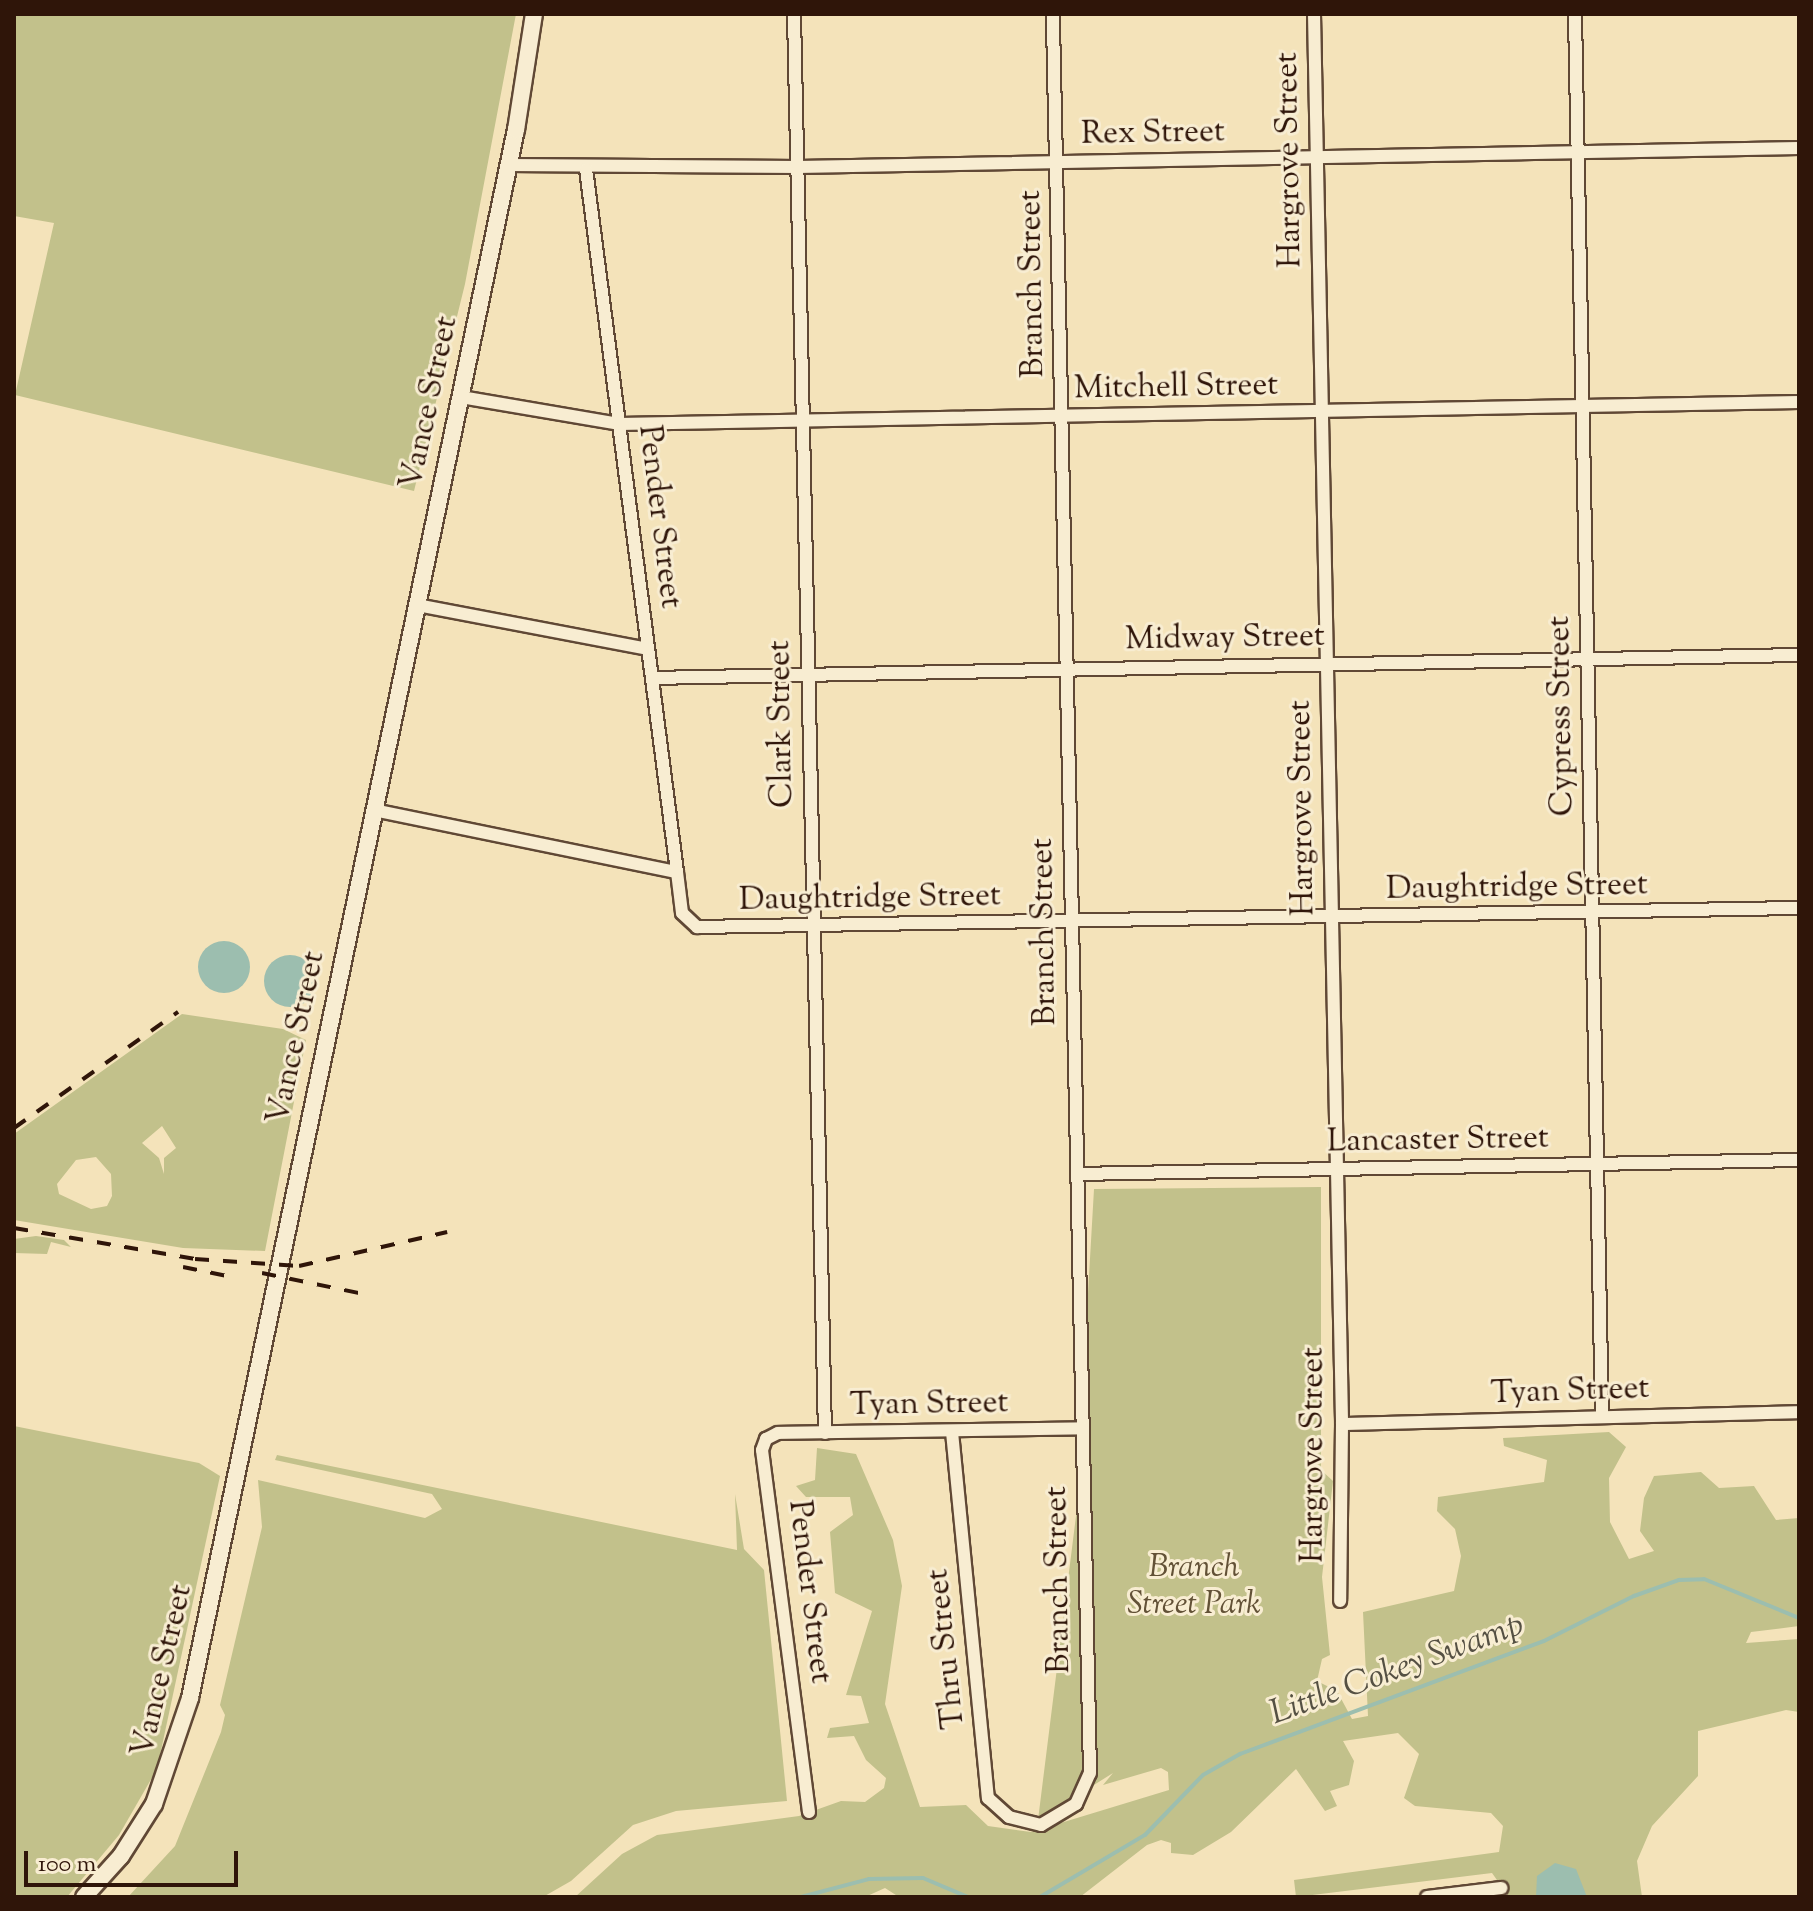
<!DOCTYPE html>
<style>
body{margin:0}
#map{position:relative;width:1813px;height:1911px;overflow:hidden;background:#f4e3ba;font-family:"Sorts Mill Goudy",serif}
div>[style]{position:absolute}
.green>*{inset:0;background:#c2c18b}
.water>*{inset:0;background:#9cbeaf}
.round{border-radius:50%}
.stream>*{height:4px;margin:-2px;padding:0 2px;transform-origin:2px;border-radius:2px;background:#9cbeaf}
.roads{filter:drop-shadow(2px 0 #604835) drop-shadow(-2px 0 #604835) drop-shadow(0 2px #604835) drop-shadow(0 -2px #604835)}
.minor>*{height:12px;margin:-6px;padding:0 6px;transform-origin:6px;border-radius:6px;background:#f8edd2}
.tertiary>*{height:16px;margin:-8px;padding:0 8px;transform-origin:8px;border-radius:8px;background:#f8edd2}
.rail>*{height:4px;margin-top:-2px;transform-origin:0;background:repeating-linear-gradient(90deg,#2f1509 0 14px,transparent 0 28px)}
span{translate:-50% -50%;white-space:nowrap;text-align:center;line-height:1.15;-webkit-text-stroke:6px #f8edd2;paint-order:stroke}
.street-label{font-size:32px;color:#2f1509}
.park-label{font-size:32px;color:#625136;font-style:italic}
.water-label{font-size:34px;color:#555043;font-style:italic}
.frame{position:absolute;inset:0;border:16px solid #2f1509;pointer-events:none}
.scale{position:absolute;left:24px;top:1851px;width:214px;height:36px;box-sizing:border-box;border:4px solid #2f1509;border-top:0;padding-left:10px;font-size:24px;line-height:28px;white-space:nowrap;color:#2f1509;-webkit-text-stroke:6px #f8edd2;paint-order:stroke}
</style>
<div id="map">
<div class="green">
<i style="clip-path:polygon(14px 14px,516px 14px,465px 284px,414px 491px,15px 395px,54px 223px,14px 216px)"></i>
<i style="clip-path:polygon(evenodd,182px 1014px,283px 1029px,306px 1040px,265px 1251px,183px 1248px,14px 1220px,14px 1134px,182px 1014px,162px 1126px,176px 1148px,164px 1158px,164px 1174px,159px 1158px,142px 1143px,162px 1126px,182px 1014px,96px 1157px,111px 1174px,112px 1196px,107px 1206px,91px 1209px,59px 1194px,57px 1184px,76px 1160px,96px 1157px)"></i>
<i style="clip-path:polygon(1321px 1187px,1321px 1470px,1333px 1481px,1322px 1577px,1330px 1655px,1322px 1659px,1317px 1681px,1337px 1691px,1352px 1719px,1368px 1716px,1363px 1612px,1454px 1591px,1461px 1556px,1455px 1529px,1437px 1511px,1438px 1497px,1544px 1482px,1547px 1460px,1504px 1446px,1503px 1438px,1609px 1432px,1626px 1447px,1609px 1478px,1610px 1522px,1629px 1559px,1654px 1551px,1640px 1531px,1644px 1498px,1654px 1476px,1701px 1472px,1719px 1488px,1754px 1486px,1776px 1520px,1799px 1518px,1799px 1626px,1751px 1632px,1746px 1643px,1799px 1639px,1799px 1712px,1786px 1710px,1698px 1731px,1698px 1776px,1652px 1826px,1637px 1861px,1642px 1897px,1509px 1897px,1492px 1873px,1296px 1897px,1294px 1880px,1499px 1852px,1503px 1826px,1491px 1813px,1415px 1806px,1404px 1798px,1419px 1754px,1398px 1733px,1343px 1741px,1354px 1761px,1349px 1785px,1330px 1791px,1337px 1806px,1325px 1811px,1296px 1769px,1231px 1832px,1193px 1855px,1171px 1853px,1171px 1843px,1161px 1840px,1147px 1845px,1080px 1897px,899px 1897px,885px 1888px,865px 1897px,575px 1897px,622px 1854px,657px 1835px,799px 1816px,841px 1801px,865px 1802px,884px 1788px,886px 1778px,866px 1760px,854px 1736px,827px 1738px,830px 1728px,869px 1723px,861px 1696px,846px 1695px,872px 1611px,835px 1593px,830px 1532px,853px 1515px,850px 1497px,806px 1497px,796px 1486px,815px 1480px,817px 1448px,856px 1454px,893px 1540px,902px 1586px,885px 1704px,920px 1807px,966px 1805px,988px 1826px,1031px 1832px,1169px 1790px,1168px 1772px,1161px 1768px,1103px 1785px,1113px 1773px,1038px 1820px,1089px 1412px,1084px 1363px,1094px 1189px)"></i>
<i style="clip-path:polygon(36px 1236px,64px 1240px,71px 1247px,51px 1242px,47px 1254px,14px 1253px,14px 1239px)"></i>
<i style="clip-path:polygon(14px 1426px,199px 1463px,220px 1476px,157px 1769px,119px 1835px,67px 1897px,14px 1897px)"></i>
<i style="clip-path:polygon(277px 1455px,737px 1550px,735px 1494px,744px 1549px,764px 1570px,787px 1801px,676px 1811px,633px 1825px,571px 1881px,543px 1897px,128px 1897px,175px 1846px,221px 1732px,225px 1715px,220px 1705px,262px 1527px,258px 1480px,425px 1518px,442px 1509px,432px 1494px,275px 1460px)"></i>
</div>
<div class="water">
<i class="round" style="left:198px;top:941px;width:52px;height:52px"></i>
<i class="round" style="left:264px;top:955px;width:52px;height:52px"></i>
<i style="clip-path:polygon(1555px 1863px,1576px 1869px,1587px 1897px,1536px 1897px,1537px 1876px)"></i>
</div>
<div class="stream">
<i style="left:801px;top:1897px;width:70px;rotate:-14.8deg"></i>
<i style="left:869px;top:1879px;width:54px;rotate:-1.1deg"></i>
<i style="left:923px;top:1878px;width:49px;rotate:22.9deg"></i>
<i style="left:1040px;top:1897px;width:122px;rotate:-30.6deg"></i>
<i style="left:1145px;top:1835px;width:83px;rotate:-46deg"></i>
<i style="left:1203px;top:1775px;width:43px;rotate:-29.6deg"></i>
<i style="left:1240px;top:1754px;width:324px;rotate:-20.4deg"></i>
<i style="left:1544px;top:1641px;width:101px;rotate:-26.6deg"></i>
<i style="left:1634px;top:1596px;width:48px;rotate:-19.6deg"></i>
<i style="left:1679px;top:1580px;width:25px;rotate:-2deg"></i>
<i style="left:1704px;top:1579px;width:103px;rotate:22.3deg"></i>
</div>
<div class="roads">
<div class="minor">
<i style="left:794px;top:14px;width:1419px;rotate:88.75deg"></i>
<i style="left:1314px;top:14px;width:1410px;rotate:88.86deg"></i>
<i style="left:1342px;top:1424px;width:177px;rotate:90.6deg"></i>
<i style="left:1575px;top:14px;width:1403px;rotate:88.9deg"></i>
<i style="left:508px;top:165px;width:290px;rotate:0.4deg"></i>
<i style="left:798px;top:167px;width:1001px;rotate:-1.09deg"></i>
<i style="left:586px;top:169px;width:709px;rotate:82.62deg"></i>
<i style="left:461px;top:397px;width:160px;rotate:9.7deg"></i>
<i style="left:619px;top:424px;width:1180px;rotate:-1.07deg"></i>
<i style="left:417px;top:605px;width:234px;rotate:10.8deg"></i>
<i style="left:652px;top:678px;width:1147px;rotate:-1.15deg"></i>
<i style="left:374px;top:810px;width:309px;rotate:11.6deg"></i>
<i style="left:677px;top:872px;width:41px;rotate:83deg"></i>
<i style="left:682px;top:913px;width:21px;rotate:43deg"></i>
<i style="left:697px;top:927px;width:1102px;rotate:-0.99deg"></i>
<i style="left:1077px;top:1174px;width:722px;rotate:-1.11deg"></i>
<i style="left:1342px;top:1424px;width:457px;rotate:-1.5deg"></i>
<i style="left:952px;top:1432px;width:368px;rotate:84.4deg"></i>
<i style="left:988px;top:1798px;width:28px;rotate:42deg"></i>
<i style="left:1009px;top:1817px;width:33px;rotate:14deg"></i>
<i style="left:1041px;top:1825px;width:41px;rotate:-31deg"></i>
<i style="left:1076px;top:1804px;width:34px;rotate:-66deg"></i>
<i style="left:1090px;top:1773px;width:1759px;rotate:-91.21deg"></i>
<i style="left:809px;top:1812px;width:365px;rotate:-97.4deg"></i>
<i style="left:762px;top:1450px;width:12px;rotate:-70deg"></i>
<i style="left:766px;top:1439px;width:13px;rotate:-27deg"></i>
<i style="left:778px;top:1433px;width:304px;rotate:-0.9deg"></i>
<i style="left:1427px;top:1897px;width:75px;rotate:-6.9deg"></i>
</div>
<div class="tertiary">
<i style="left:84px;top:1897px;width:55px;rotate:-47.9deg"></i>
<i style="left:121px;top:1856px;width:62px;rotate:-57.6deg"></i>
<i style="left:154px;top:1804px;width:112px;rotate:-71.2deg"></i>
<i style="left:190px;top:1698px;width:1602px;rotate:-78.26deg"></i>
<i style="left:516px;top:130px;width:117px;rotate:-81.2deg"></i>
</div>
</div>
<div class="rail">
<i style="left:14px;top:1128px;width:201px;rotate:-35.3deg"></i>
<i style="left:14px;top:1228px;width:184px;rotate:9.7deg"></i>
<i style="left:195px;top:1259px;width:104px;rotate:3.9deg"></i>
<i style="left:299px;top:1266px;width:152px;rotate:-12.9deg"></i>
<i style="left:183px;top:1267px;width:45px;rotate:11.6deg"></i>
<i style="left:262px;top:1273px;width:108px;rotate:11.7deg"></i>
</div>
<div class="street-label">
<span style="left:1153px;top:134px;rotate:-1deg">Rex Street</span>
<span style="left:1290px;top:160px;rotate:-91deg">Hargrove Street</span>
<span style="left:1033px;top:284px;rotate:-91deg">Branch Street</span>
<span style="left:1176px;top:388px;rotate:-1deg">Mitchell Street</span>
<span style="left:430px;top:403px;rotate:-78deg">Vance Street</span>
<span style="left:659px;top:517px;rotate:83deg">Pender Street</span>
<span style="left:1225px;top:639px;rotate:-1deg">Midway Street</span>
<span style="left:1562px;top:716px;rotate:-91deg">Cypress Street</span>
<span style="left:782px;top:724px;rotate:-91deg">Clark Street</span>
<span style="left:1303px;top:808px;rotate:-91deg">Hargrove Street</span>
<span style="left:1517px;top:888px;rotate:-1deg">Daughtridge Street</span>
<span style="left:870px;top:899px;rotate:-1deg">Daughtridge Street</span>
<span style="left:1045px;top:932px;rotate:-91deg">Branch Street</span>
<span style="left:297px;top:1038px;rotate:-78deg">Vance Street</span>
<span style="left:1438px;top:1141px;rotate:-1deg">Lancaster Street</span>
<span style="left:1570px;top:1392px;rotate:-2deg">Tyan Street</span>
<span style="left:929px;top:1405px;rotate:-1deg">Tyan Street</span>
<span style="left:1314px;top:1455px;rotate:-90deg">Hargrove Street</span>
<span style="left:1059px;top:1580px;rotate:-91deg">Branch Street</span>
<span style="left:809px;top:1592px;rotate:83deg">Pender Street</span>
<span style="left:947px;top:1649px;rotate:-96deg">Thru Street</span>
<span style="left:163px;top:1671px;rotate:-77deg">Vance Street</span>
</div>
<div class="park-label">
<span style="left:1194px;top:1587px">Branch<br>Street Park</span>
</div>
<div class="water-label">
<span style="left:1397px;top:1670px;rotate:-20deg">Little Cokey Swamp</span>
</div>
<div class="frame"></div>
<div class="scale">100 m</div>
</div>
